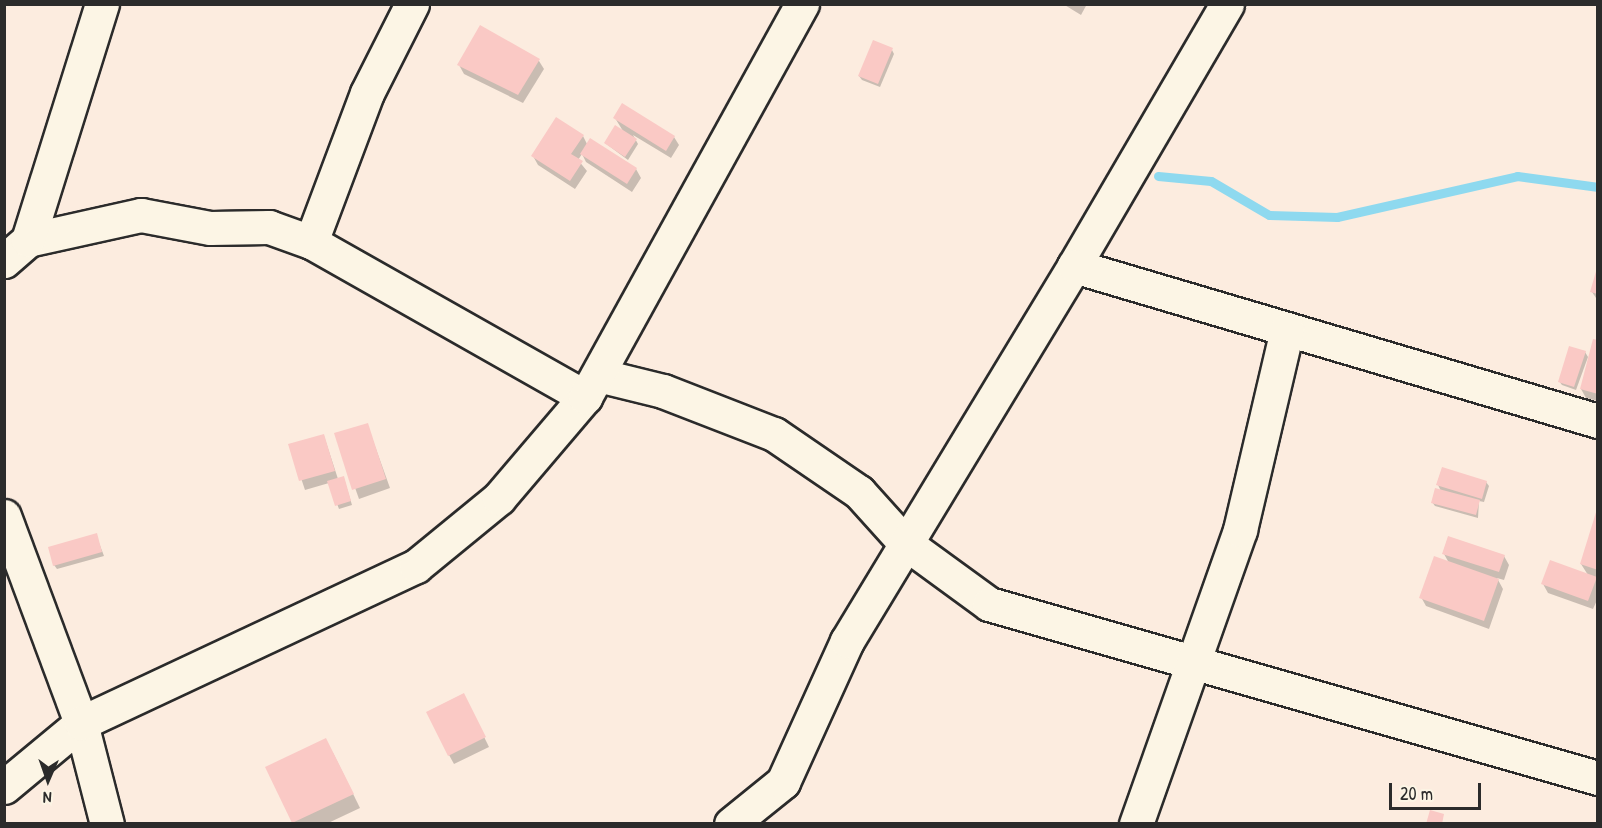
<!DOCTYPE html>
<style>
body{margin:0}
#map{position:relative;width:1602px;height:828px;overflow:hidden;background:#fcecdf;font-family:"Patrick Hand",sans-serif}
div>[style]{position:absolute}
.shadow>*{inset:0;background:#0003}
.stream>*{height:9px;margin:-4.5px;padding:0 4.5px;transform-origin:4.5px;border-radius:4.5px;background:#8ed9ef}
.building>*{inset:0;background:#fac9c5}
.roads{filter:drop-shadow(2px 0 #2b2b2b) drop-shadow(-2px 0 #2b2b2b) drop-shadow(0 2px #2b2b2b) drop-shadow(0 -2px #2b2b2b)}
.street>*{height:33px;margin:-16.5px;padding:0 16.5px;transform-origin:16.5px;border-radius:16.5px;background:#fcf5e5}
span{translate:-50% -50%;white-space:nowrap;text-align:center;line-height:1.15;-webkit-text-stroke:4.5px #fcf5e5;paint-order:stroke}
.frame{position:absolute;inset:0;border:6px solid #2b2b2b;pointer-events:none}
.north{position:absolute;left:18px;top:750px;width:60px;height:60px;-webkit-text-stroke:4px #fcf5e5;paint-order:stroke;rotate:182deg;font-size:16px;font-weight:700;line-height:24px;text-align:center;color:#2b2b2b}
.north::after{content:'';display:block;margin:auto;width:21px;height:27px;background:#2b2b2b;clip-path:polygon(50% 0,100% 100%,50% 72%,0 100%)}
.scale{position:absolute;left:1389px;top:783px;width:92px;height:27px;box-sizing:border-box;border:3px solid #2b2b2b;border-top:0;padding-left:8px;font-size:18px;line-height:21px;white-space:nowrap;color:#2b2b2b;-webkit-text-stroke:4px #fcf5e5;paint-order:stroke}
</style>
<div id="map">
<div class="shadow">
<i style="clip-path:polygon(1063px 4px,1087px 4px,1081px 15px)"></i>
<i style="clip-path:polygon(892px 50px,894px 54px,880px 87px,862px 80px,859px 76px)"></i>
<i style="clip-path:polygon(539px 61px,544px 69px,523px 103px,464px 74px,459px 65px)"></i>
<i style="clip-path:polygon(615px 118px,674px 137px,679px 145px,671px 158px,633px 135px,638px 144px,628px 160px,605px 143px,623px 131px)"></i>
<i style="clip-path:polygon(583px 136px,587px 144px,636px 169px,641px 178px,632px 192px,586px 162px,582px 154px,578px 160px,587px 171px,575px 189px,538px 165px,533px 156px)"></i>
<i style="clip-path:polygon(1598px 271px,1598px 301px,1592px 292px)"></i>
<i style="clip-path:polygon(1598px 342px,1598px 401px,1586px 398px,1581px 389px)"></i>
<i style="clip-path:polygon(1585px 352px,1588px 357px,1576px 390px,1562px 385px,1559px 381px)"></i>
<i style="clip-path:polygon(367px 424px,390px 488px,359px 499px,336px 434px)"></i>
<i style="clip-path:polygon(324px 436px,338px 479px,345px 482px,352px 505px,339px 509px,329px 483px,305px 490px,290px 445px)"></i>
<i style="clip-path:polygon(1486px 482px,1489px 486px,1484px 502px,1479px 501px,1478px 518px,1435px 506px,1432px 502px,1441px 491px,1438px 485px)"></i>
<i style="clip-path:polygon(1598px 512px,1598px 598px,1593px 609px,1548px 593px,1543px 584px,1588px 575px,1581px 564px)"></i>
<i style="clip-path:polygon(96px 535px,104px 556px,57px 569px,54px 565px)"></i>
<i style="clip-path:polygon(1444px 554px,1504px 556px,1509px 565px,1504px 580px,1497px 578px,1503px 589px,1489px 629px,1426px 606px,1421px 597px,1449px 563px)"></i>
<i style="clip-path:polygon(468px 704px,489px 747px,454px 764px,449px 755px)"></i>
<i style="clip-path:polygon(333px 753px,360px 808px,326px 824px,294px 824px,267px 768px)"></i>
</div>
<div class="stream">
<i style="left:1158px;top:176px;width:53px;rotate:5.4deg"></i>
<i style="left:1211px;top:181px;width:67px;rotate:30.4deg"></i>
<i style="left:1269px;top:215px;width:68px;rotate:1.7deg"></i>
<i style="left:1337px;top:217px;width:185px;rotate:-12.8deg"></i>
<i style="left:1517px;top:176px;width:82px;rotate:7.7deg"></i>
</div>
<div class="building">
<i style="clip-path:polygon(480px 25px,540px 59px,518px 95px,457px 65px)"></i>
<i style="clip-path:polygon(873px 40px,893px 48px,878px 84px,858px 76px)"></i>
<i style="clip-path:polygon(622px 103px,675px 136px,666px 151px,613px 118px)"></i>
<i style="clip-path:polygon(556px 117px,584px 135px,571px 154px,583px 161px,570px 181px,531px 156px)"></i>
<i style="clip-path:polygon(615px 125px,637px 139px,625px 157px,604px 143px)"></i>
<i style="clip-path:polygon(590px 138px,637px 168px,627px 184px,580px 154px)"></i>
<i style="clip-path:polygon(1597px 268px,1598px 268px,1598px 294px,1590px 292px)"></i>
<i style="clip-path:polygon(1593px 339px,1598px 340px,1598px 394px,1580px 389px)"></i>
<i style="clip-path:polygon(1569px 346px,1586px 351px,1574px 387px,1558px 382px)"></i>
<i style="clip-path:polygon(368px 423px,386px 479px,352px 490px,334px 433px)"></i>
<i style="clip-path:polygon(324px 434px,335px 471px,299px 481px,288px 444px)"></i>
<i style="clip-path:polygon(1442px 467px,1487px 481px,1482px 499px,1436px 485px)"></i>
<i style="clip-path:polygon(344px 476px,351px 501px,335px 506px,327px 481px)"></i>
<i style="clip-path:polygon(1435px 488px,1480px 500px,1476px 515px,1431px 503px)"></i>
<i style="clip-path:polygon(1597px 509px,1598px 509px,1598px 570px,1580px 564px)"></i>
<i style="clip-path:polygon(97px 533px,102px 552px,53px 566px,48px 547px)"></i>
<i style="clip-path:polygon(1448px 536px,1505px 555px,1499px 572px,1442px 554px)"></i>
<i style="clip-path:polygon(1434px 556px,1499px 579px,1484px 621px,1419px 598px)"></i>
<i style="clip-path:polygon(1550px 560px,1597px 577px,1588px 601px,1541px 584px)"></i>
<i style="clip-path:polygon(464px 693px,486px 737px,448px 756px,426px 712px)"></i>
<i style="clip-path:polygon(326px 738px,354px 794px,292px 823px,265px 767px)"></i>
<i style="clip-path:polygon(1430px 810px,1444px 814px,1442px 824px,1426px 824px)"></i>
</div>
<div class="roads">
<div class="street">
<i style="left:28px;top:240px;width:116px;rotate:-12.5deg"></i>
<i style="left:141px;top:215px;width:70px;rotate:10.7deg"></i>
<i style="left:210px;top:228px;width:59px;rotate:-1deg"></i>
<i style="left:269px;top:227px;width:45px;rotate:19.7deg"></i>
<i style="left:311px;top:242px;width:315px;rotate:29.5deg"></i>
<i style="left:311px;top:242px;width:159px;rotate:-69.4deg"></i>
<i style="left:367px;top:93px;width:100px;rotate:-63.2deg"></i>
<i style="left:4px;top:261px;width:32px;rotate:-41deg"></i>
<i style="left:28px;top:240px;width:247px;rotate:-72.6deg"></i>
<i style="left:1074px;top:266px;width:303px;rotate:-59.7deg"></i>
<i style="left:598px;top:375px;width:67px;rotate:13.8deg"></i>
<i style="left:663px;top:391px;width:119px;rotate:21.2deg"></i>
<i style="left:774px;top:434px;width:103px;rotate:34.3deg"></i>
<i style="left:859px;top:492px;width:67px;rotate:48deg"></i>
<i style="left:904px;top:542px;width:105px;rotate:36.1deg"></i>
<i style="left:989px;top:604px;width:633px;rotate:15.95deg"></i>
<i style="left:4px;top:516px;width:221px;rotate:69.6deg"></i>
<i style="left:81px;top:723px;width:104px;rotate:75.6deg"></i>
<i style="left:4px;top:787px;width:100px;rotate:-39.7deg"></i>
<i style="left:81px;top:723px;width:370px;rotate:-25.1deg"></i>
<i style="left:416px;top:566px;width:107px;rotate:-39.3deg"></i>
<i style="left:499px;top:498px;width:133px;rotate:-49.6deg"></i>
<i style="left:585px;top:397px;width:449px;rotate:-61.1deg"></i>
<i style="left:731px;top:824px;width:67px;rotate:-38.9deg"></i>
<i style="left:783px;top:782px;width:155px;rotate:-65.6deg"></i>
<i style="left:847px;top:641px;width:438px;rotate:-58.8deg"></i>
<i style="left:1074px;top:266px;width:546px;rotate:16.48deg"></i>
<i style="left:1136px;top:824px;width:312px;rotate:-70.5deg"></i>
<i style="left:1240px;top:530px;width:206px;rotate:-76.8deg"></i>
</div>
</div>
<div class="frame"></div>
<div class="north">N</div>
<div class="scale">20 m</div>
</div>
